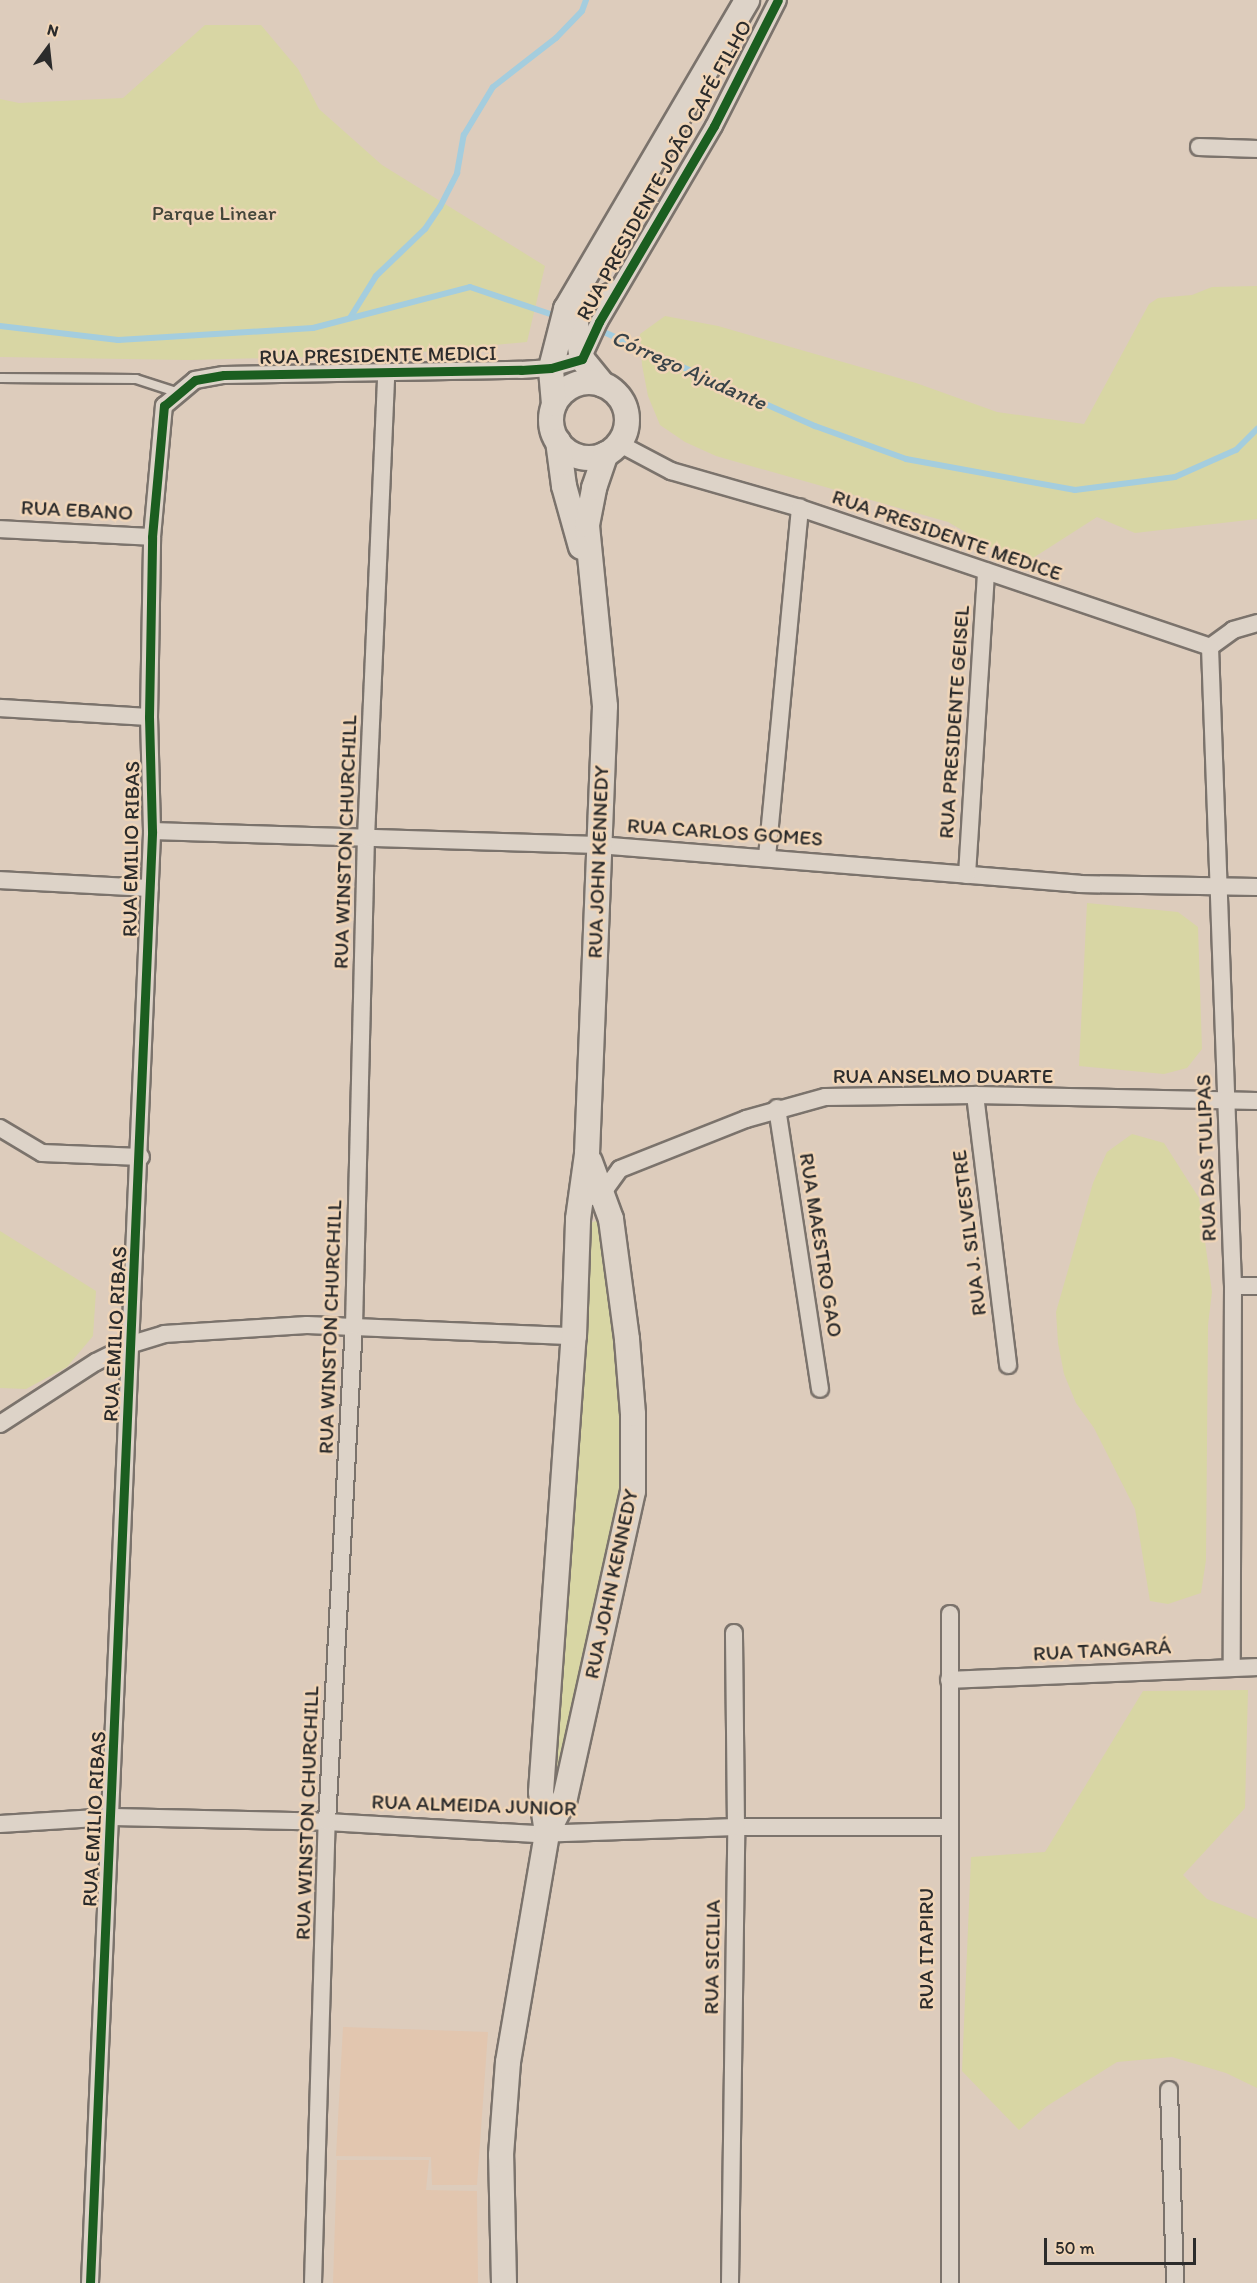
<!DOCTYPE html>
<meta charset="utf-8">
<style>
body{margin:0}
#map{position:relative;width:1257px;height:2283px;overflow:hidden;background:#ddccbc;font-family:Itim,sans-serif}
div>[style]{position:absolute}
.built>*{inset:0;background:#e2c6af}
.green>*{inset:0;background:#d8d6a4}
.stream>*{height:6px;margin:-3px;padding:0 3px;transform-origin:3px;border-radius:3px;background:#a4cdde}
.roads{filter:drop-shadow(2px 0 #7b736c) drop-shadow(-2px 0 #7b736c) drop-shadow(0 2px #7b736c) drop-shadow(0 -2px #7b736c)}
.lane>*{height:8px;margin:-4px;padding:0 4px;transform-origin:4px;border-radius:4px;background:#ddd3c8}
.street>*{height:16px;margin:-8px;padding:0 8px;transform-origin:8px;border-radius:8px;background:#ddd3c8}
.secondary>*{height:24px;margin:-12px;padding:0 12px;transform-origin:12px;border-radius:12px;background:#ddd3c8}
.secondary>.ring{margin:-12px;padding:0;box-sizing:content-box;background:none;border:24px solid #ddd3c8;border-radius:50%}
.cycleway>*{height:9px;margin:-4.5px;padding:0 4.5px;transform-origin:4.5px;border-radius:4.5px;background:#1b5e20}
span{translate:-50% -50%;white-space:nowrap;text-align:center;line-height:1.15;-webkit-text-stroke:5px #f0d5b7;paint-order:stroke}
.street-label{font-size:21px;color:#2b2b2b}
.park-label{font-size:21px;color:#44463a}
.water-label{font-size:22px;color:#394348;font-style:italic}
.north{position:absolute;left:18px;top:18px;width:60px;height:60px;-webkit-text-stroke:4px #f0d5b7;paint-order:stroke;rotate:15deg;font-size:16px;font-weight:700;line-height:24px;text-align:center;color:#2b2b2b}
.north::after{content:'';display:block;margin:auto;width:21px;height:27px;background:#2b2b2b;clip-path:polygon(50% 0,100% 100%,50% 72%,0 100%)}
.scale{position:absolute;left:1044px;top:2238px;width:152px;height:27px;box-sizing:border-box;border:3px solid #2b2b2b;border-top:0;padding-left:8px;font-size:18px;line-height:21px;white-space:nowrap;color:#2b2b2b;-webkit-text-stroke:4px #f0d5b7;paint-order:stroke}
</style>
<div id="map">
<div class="built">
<i style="clip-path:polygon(343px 2027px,488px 2032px,477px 2185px,432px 2185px,431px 2157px,336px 2156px)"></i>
<i style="clip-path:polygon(337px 2160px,429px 2160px,426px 2190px,477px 2191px,478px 2283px,333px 2283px)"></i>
</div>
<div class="green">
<i style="clip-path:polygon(205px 25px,261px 25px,298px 69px,319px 109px,382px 165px,545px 266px,527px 342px,390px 355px,189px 360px,0 357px,0 99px,19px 103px,123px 98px)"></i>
<i style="clip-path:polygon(1257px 286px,1257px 519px,1135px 533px,1097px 517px,1022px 565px,948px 522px,716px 456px,685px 442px,660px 425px,648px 396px,642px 365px,640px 334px,665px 316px,718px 326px,916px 383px,997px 412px,1084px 424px,1149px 304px,1158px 298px,1192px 295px,1212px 287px)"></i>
<i style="clip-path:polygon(1087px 903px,1178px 912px,1198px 927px,1202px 1049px,1187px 1068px,1164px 1074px,1079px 1066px)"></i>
<i style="clip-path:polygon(1132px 1134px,1164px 1143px,1199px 1198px,1212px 1292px,1208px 1325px,1206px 1560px,1201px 1593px,1168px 1604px,1150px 1601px,1135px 1509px,1094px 1428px,1076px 1403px,1064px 1374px,1058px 1343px,1056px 1312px,1093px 1183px,1107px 1152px)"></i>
<i style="clip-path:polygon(596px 1221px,602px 1225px,625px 1419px,625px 1493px,554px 1793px,590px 1223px)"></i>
<i style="clip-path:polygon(0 1231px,96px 1291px,93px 1336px,67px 1367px,26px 1389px,0 1388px)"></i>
<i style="clip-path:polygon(1248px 1690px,1245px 1808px,1183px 1875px,1207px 1899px,1257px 1919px,1257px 2088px,1226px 2073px,1172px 2057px,1117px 2062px,1047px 2106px,1019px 2130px,962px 2071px,971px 1857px,1045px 1852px,1143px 1691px)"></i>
</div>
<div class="stream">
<i style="left:350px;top:318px;width:49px;rotate:-58.2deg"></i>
<i style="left:376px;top:276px;width:68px;rotate:-43.8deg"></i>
<i style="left:425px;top:229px;width:27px;rotate:-56deg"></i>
<i style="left:440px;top:207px;width:38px;rotate:-63deg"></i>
<i style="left:457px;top:173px;width:39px;rotate:-80deg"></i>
<i style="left:464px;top:135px;width:56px;rotate:-58.9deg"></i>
<i style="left:493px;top:87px;width:80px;rotate:-37.9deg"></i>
<i style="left:556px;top:38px;width:37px;rotate:-46deg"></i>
<i style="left:582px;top:11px;width:12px;rotate:-70deg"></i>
<i style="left:0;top:326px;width:119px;rotate:6.8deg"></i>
<i style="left:118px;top:340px;width:195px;rotate:-3.5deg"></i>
<i style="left:313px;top:328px;width:162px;rotate:-14.6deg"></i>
<i style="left:470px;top:287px;width:94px;rotate:18.6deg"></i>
<i style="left:597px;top:329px;width:239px;rotate:24deg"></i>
<i style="left:815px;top:426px;width:97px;rotate:19.9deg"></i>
<i style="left:906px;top:459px;width:172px;rotate:10.4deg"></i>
<i style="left:1075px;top:490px;width:101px;rotate:-7.4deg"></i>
<i style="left:1175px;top:477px;width:67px;rotate:-23.9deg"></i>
<i style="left:1236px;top:450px;width:30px;rotate:-45deg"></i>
</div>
<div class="roads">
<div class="lane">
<i style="left:0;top:378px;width:136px;rotate:0.4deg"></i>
<i style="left:136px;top:379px;width:45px;rotate:18deg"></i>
</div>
<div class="street">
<i style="left:1199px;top:147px;width:58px;rotate:2deg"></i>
<i style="left:572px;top:298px;width:19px;rotate:9deg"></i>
<i style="left:591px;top:301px;width:28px;rotate:-27deg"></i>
<i style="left:620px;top:444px;width:58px;rotate:27.9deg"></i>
<i style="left:671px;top:471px;width:134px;rotate:16deg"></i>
<i style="left:800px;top:508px;width:433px;rotate:18.7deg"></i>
<i style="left:1210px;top:647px;width:29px;rotate:-36deg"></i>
<i style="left:1233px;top:630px;width:25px;rotate:-16deg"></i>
<i style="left:0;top:529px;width:152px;rotate:3deg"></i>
<i style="left:1210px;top:647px;width:639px;rotate:87.94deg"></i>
<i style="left:1233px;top:1286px;width:380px;rotate:90.2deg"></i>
<i style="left:0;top:708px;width:149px;rotate:3.5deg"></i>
<i style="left:152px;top:831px;width:446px;rotate:1.8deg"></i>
<i style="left:598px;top:845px;width:483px;rotate:4.6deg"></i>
<i style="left:1079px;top:884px;width:178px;rotate:1deg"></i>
<i style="left:767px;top:857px;width:351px;rotate:-84.6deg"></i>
<i style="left:967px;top:875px;width:304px;rotate:-86.4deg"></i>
<i style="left:0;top:880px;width:150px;rotate:3.1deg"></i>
<i style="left:975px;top:1095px;width:272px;rotate:83deg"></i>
<i style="left:777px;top:1108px;width:284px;rotate:81.3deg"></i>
<i style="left:0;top:1128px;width:49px;rotate:30.8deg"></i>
<i style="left:42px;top:1153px;width:99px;rotate:2.3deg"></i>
<i style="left:594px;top:1197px;width:7px;rotate:-16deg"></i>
<i style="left:601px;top:1195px;width:32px;rotate:-54deg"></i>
<i style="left:620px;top:1169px;width:136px;rotate:-21.6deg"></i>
<i style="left:746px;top:1119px;width:82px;rotate:-15.6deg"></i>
<i style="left:825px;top:1097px;width:150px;rotate:-0.8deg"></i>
<i style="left:975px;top:1095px;width:282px;rotate:1.2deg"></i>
<i style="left:1233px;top:1286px;width:24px"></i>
<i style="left:0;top:1424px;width:114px;rotate:-32.9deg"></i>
<i style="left:96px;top:1362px;width:40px;rotate:-26.6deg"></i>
<i style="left:132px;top:1344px;width:34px;rotate:-17deg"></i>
<i style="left:164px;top:1334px;width:143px;rotate:-3.6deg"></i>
<i style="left:307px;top:1325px;width:267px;rotate:2.4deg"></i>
<i style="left:950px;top:1614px;width:669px;rotate:90deg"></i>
<i style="left:949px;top:1680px;width:308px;rotate:-2.4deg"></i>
<i style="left:0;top:1824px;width:113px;rotate:-3.5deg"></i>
<i style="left:113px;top:1817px;width:214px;rotate:1.3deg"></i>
<i style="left:327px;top:1822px;width:209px;rotate:3.3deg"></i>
<i style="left:536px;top:1834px;width:200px;rotate:-2deg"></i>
<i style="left:736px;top:1827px;width:211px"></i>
<i style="left:1169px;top:2090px;width:193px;rotate:88.2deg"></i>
<i style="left:90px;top:2283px;width:1453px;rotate:-87.55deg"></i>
<i style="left:152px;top:831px;width:114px;rotate:-91.5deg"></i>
<i style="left:149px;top:717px;width:180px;rotate:-89deg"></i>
<i style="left:152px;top:537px;width:132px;rotate:-84.8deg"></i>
<i style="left:164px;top:406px;width:40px;rotate:-40deg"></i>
<i style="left:195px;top:380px;width:29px;rotate:-10deg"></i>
<i style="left:224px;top:375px;width:297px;rotate:-1deg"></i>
<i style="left:521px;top:370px;width:30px;rotate:-4deg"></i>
<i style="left:551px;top:368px;width:32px;rotate:-16deg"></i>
<i style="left:582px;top:359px;width:41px;rotate:-65.3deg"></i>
<i style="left:599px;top:322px;width:227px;rotate:-59.6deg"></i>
<i style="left:714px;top:126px;width:141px;rotate:-63.1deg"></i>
<i style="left:313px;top:2283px;width:461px;rotate:-88.3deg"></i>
<i style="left:327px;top:1822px;width:497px;rotate:-86.9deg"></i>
<i style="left:354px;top:1326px;width:488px;rotate:-88.6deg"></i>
<i style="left:366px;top:838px;width:465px;rotate:-87.5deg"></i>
<i style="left:730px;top:2283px;width:456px;rotate:-89.2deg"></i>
<i style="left:736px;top:1827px;width:194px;rotate:-90.6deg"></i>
</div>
<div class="secondary">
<i style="left:572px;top:300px;width:60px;rotate:80.4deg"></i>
<i style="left:582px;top:359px;width:33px;rotate:51deg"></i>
<i class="ring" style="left:551px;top:382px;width:52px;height:52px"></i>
<i style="left:554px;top:404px;width:36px;rotate:-95deg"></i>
<i style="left:551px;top:368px;width:61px;rotate:-75.7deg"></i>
<i style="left:566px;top:309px;width:358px;rotate:-59.6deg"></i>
<i style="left:558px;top:441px;width:45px;rotate:82.4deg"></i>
<i style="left:564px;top:486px;width:63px;rotate:74.4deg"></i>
<i style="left:547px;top:1833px;width:41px;rotate:-98.3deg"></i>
<i style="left:541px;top:1792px;width:457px;rotate:-85.9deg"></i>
<i style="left:574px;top:1336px;width:117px;rotate:-88deg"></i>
<i style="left:578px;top:1219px;width:66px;rotate:-82.1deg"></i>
<i style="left:587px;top:1154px;width:448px;rotate:-87.7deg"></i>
<i style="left:605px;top:706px;width:182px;rotate:-95.7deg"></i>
<i style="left:587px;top:525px;width:38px;rotate:-79deg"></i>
<i style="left:594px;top:488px;width:36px;rotate:-71deg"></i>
<i style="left:504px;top:2283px;width:128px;rotate:-91.3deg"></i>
<i style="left:501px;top:2155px;width:93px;rotate:-85.7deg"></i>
<i style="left:508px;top:2062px;width:232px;rotate:-80.3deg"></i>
<i style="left:547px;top:1833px;width:39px;rotate:-63deg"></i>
<i style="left:565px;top:1798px;width:314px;rotate:-77.5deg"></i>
<i style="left:633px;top:1491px;width:77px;rotate:-90deg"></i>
<i style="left:633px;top:1414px;width:75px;rotate:-94.6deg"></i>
<i style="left:627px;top:1339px;width:121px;rotate:-97.6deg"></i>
<i style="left:611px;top:1219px;width:61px;rotate:-110.2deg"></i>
</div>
</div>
<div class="cycleway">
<i style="left:90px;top:2283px;width:1453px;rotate:-87.55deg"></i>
<i style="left:152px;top:831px;width:114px;rotate:-91.5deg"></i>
<i style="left:149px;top:717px;width:180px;rotate:-89deg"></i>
<i style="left:152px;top:537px;width:132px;rotate:-84.8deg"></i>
<i style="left:164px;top:406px;width:40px;rotate:-40deg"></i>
<i style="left:195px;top:380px;width:29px;rotate:-10deg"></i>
<i style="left:224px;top:375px;width:297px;rotate:-1deg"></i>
<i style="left:521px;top:370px;width:30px;rotate:-4deg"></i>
<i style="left:551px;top:368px;width:32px;rotate:-16deg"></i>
<i style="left:582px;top:359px;width:41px;rotate:-65.3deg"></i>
<i style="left:599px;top:322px;width:227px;rotate:-59.6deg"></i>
<i style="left:714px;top:126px;width:141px;rotate:-63.1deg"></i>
</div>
<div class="street-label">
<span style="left:664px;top:170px;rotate:-61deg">RUA PRESIDENTE JOÃO CAFÉ FILHO</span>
<span style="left:378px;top:355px;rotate:-1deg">RUA PRESIDENTE MEDICI</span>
<span style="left:77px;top:510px;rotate:3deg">RUA EBANO</span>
<span style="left:947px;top:535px;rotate:19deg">RUA PRESIDENTE MEDICE</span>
<span style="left:954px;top:722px;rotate:-86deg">RUA PRESIDENTE GEISEL</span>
<span style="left:725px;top:832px;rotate:4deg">RUA CARLOS GOMES</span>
<span style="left:345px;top:842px;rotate:-88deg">RUA WINSTON CHURCHILL</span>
<span style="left:131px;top:849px;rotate:-89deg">RUA EMILIO RIBAS</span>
<span style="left:598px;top:862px;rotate:-88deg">RUA JOHN KENNEDY</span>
<span style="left:943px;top:1076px">RUA ANSELMO DUARTE</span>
<span style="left:1206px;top:1158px;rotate:-92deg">RUA DAS TULIPAS</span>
<span style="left:969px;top:1233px;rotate:-97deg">RUA J. SILVESTRE</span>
<span style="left:821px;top:1245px;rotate:81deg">RUA MAESTRO GAO</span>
<span style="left:330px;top:1327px;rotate:-88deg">RUA WINSTON CHURCHILL</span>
<span style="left:115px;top:1334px;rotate:-87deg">RUA EMILIO RIBAS</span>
<span style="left:611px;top:1584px;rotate:-78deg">RUA JOHN KENNEDY</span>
<span style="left:1102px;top:1650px;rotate:-3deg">RUA TANGARÁ</span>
<span style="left:474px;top:1805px;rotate:2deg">RUA ALMEIDA JUNIOR</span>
<span style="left:307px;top:1813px;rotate:-88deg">RUA WINSTON CHURCHILL</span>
<span style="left:94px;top:1819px;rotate:-87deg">RUA EMILIO RIBAS</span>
<span style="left:926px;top:1949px;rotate:-90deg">RUA ITAPIRU</span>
<span style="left:712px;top:1957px;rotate:-89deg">RUA SICILIA</span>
</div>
<div class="park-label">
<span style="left:214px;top:213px">Parque Linear</span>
</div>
<div class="water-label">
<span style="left:689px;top:370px;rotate:24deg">Córrego Ajudante</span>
</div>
<div class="north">N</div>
<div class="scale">50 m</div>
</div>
